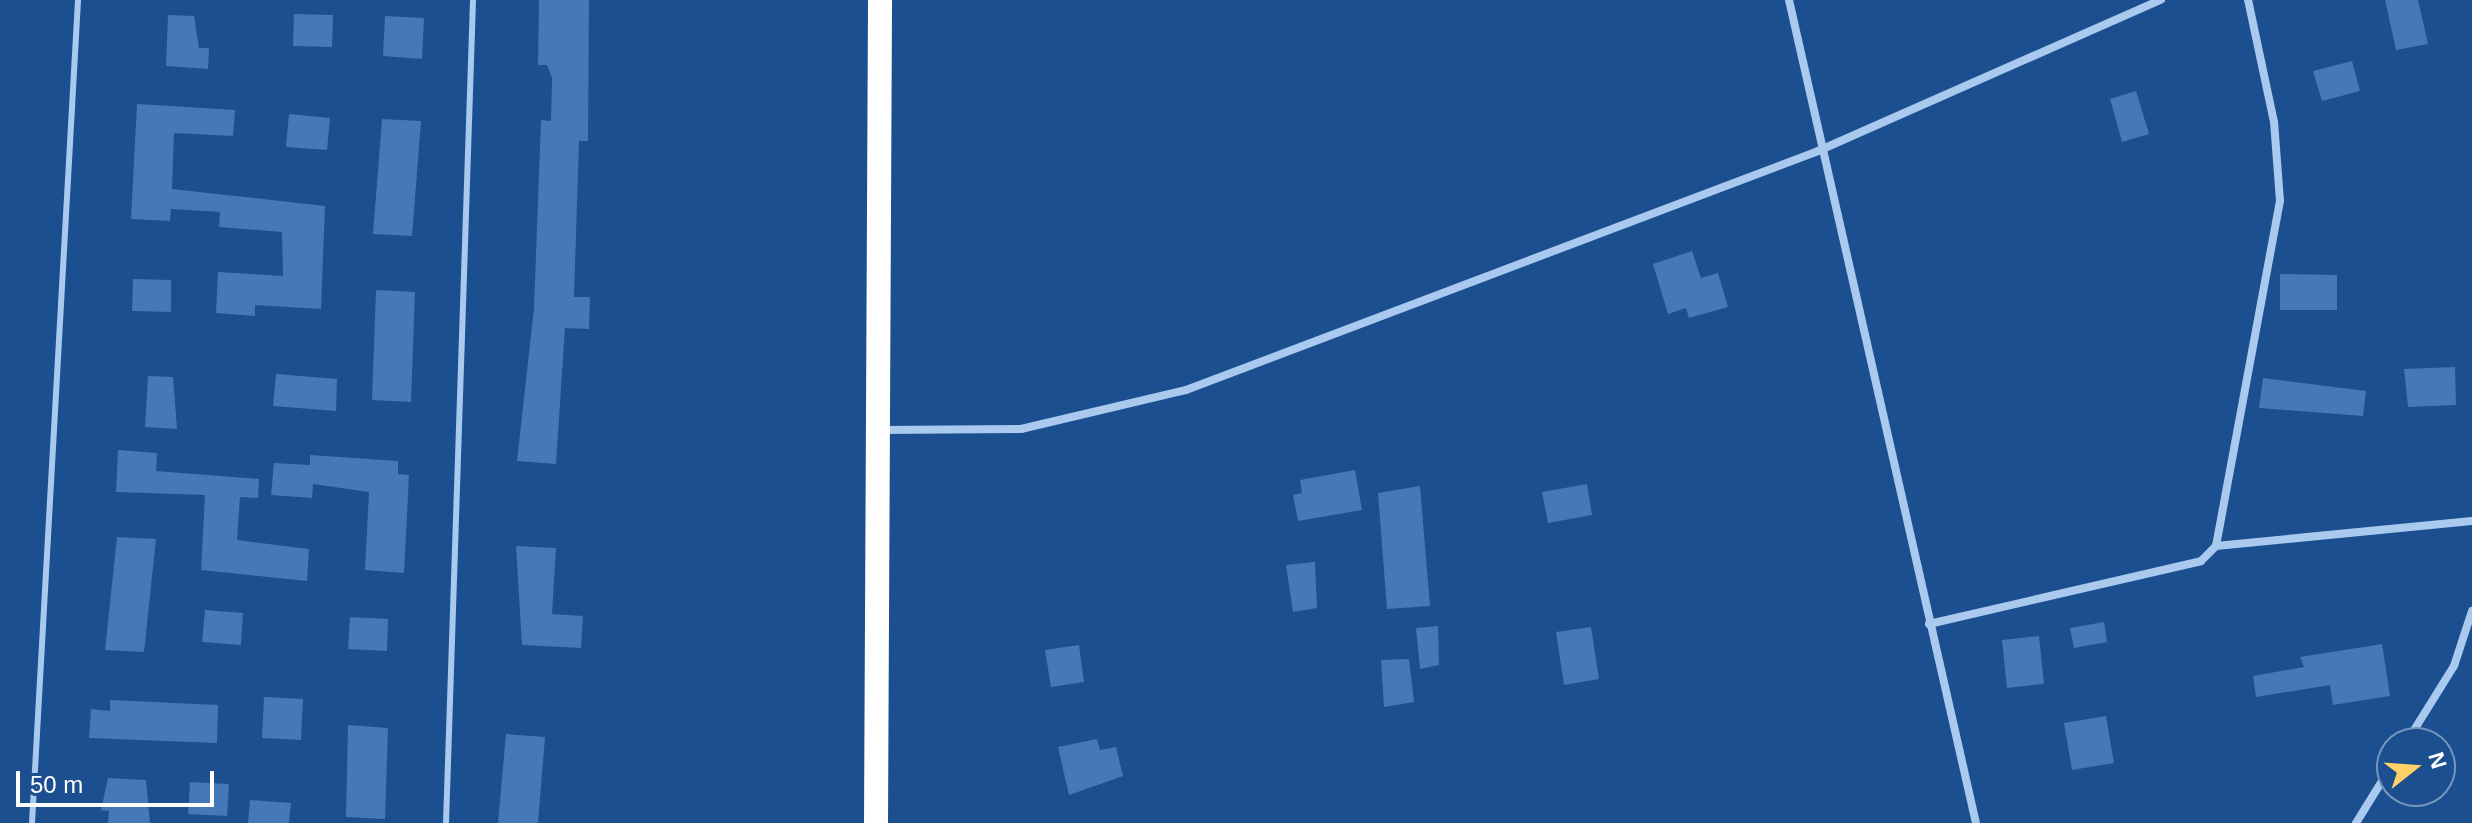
<!DOCTYPE html>
<style>
body{margin:0}
#map{position:relative;width:2472px;height:823px;overflow:hidden;background:#1b4f8f;font-family:Helvetica,sans-serif}
div>[style]{position:absolute}
.building>*{inset:0;background:#4478b7}
.lane>*{height:6px;margin:-3px;padding:0 3px;transform-origin:3px;border-radius:3px;background:#a9c9ee}
.street>*{height:8px;margin:-4px;padding:0 4px;transform-origin:4px;border-radius:4px;background:#a9c9ee}
.highway>*{height:24px;margin:-12px;padding:0 12px;transform-origin:12px;border-radius:12px;background:#fff}
span{translate:-50% -50%;white-space:nowrap;text-align:center;line-height:1.15;-webkit-text-stroke:6px #1b4f8f;paint-order:stroke}
.north{position:absolute;left:2376px;top:727px;width:80px;height:80px;box-sizing:border-box;background:#1b4f8f;border:2px solid #7695bc;border-radius:50%;rotate:73deg;font-size:22px;font-weight:700;line-height:32px;text-align:center;color:#fff}
.north::after{content:'';display:block;margin:auto;width:28px;height:36px;background:#ffd166;clip-path:polygon(50% 0,100% 100%,50% 72%,0 100%)}
.scale{position:absolute;left:16px;top:771px;width:198px;height:36px;box-sizing:border-box;border:4px solid #fff;border-top:0;padding-left:10px;font-size:24px;line-height:28px;white-space:nowrap;color:#fff;-webkit-text-stroke:6px #1b4f8f;paint-order:stroke}
</style>
<div id="map">
<div class="building">
<i style="clip-path:polygon(539px 0,589px 0,588px 141px,579px 141px,574px 297px,590px 297px,589px 329px,565px 328px,556px 464px,517px 461px,534px 308px,541px 120px,551px 121px,552px 78px,547px 65px,538px 65px)"></i>
<i style="clip-path:polygon(2385px 0,2418px 0,2428px 44px,2396px 50px)"></i>
<i style="clip-path:polygon(294px 14px,333px 15px,332px 47px,293px 46px)"></i>
<i style="clip-path:polygon(168px 15px,194px 16px,199px 48px,209px 48px,208px 69px,166px 66px)"></i>
<i style="clip-path:polygon(385px 16px,424px 18px,422px 59px,383px 56px)"></i>
<i style="clip-path:polygon(2352px 61px,2360px 91px,2322px 101px,2313px 71px)"></i>
<i style="clip-path:polygon(2136px 91px,2149px 134px,2122px 142px,2110px 99px)"></i>
<i style="clip-path:polygon(137px 104px,235px 110px,233px 136px,174px 133px,172px 189px,325px 206px,321px 309px,255px 305px,255px 316px,216px 313px,218px 272px,283px 276px,282px 232px,219px 227px,220px 212px,171px 209px,170px 221px,131px 219px)"></i>
<i style="clip-path:polygon(289px 114px,330px 118px,327px 150px,286px 147px)"></i>
<i style="clip-path:polygon(382px 119px,421px 121px,412px 236px,373px 234px)"></i>
<i style="clip-path:polygon(1692px 251px,1701px 278px,1718px 273px,1728px 307px,1689px 318px,1686px 308px,1668px 314px,1653px 264px)"></i>
<i style="clip-path:polygon(2280px 274px,2337px 275px,2337px 310px,2280px 310px)"></i>
<i style="clip-path:polygon(133px 279px,171px 280px,171px 312px,132px 311px)"></i>
<i style="clip-path:polygon(376px 290px,415px 292px,411px 402px,372px 400px)"></i>
<i style="clip-path:polygon(2455px 367px,2456px 405px,2408px 407px,2404px 369px)"></i>
<i style="clip-path:polygon(276px 374px,337px 379px,336px 411px,273px 406px)"></i>
<i style="clip-path:polygon(148px 376px,173px 377px,177px 429px,145px 427px)"></i>
<i style="clip-path:polygon(2263px 378px,2366px 391px,2363px 416px,2259px 408px)"></i>
<i style="clip-path:polygon(118px 450px,157px 453px,156px 471px,259px 479px,258px 498px,240px 497px,237px 540px,309px 549px,307px 581px,201px 570px,205px 495px,116px 492px)"></i>
<i style="clip-path:polygon(310px 455px,398px 461px,398px 474px,409px 475px,404px 573px,365px 570px,369px 492px,313px 484px,312px 498px,271px 495px,274px 463px,310px 465px)"></i>
<i style="clip-path:polygon(1355px 470px,1362px 510px,1298px 521px,1293px 495px,1302px 493px,1300px 480px)"></i>
<i style="clip-path:polygon(1587px 484px,1592px 515px,1548px 523px,1542px 492px)"></i>
<i style="clip-path:polygon(1420px 486px,1430px 606px,1387px 609px,1378px 493px)"></i>
<i style="clip-path:polygon(117px 537px,156px 539px,144px 652px,105px 650px)"></i>
<i style="clip-path:polygon(516px 546px,556px 548px,552px 614px,583px 616px,581px 648px,522px 645px)"></i>
<i style="clip-path:polygon(1315px 562px,1317px 608px,1293px 612px,1286px 565px)"></i>
<i style="clip-path:polygon(205px 610px,243px 613px,241px 645px,202px 642px)"></i>
<i style="clip-path:polygon(350px 617px,388px 619px,387px 651px,348px 649px)"></i>
<i style="clip-path:polygon(2104px 622px,2107px 642px,2074px 648px,2070px 628px)"></i>
<i style="clip-path:polygon(1438px 626px,1439px 665px,1420px 669px,1416px 628px)"></i>
<i style="clip-path:polygon(1591px 627px,1599px 679px,1564px 685px,1556px 632px)"></i>
<i style="clip-path:polygon(2039px 636px,2044px 684px,2007px 688px,2002px 640px)"></i>
<i style="clip-path:polygon(2382px 644px,2390px 696px,2333px 705px,2330px 685px,2256px 697px,2253px 676px,2304px 667px,2300px 657px)"></i>
<i style="clip-path:polygon(1079px 645px,1084px 682px,1051px 687px,1045px 650px)"></i>
<i style="clip-path:polygon(1409px 659px,1414px 702px,1384px 707px,1381px 660px)"></i>
<i style="clip-path:polygon(264px 697px,303px 699px,301px 740px,262px 738px)"></i>
<i style="clip-path:polygon(110px 700px,218px 705px,217px 743px,89px 738px,91px 709px,110px 711px)"></i>
<i style="clip-path:polygon(2106px 716px,2114px 763px,2072px 770px,2064px 723px)"></i>
<i style="clip-path:polygon(348px 725px,388px 728px,385px 819px,346px 817px)"></i>
<i style="clip-path:polygon(506px 734px,545px 737px,538px 823px,498px 823px)"></i>
<i style="clip-path:polygon(1097px 739px,1100px 750px,1116px 747px,1123px 776px,1069px 795px,1058px 747px)"></i>
<i style="clip-path:polygon(108px 778px,146px 780px,150px 823px,108px 823px,109px 811px,101px 810px)"></i>
<i style="clip-path:polygon(190px 782px,229px 784px,227px 816px,188px 814px)"></i>
<i style="clip-path:polygon(250px 800px,291px 803px,289px 823px,248px 823px)"></i>
</div>
<div class="lane">
<i style="left:32px;top:823px;width:824px;rotate:-86.8deg"></i>
<i style="left:446px;top:823px;width:823px;rotate:-88.12deg"></i>
</div>
<div class="street">
<i style="left:1789px;top:0;width:844px;rotate:77.2deg"></i>
<i style="left:879px;top:430px;width:142px;rotate:-0.4deg"></i>
<i style="left:1021px;top:429px;width:170px;rotate:-13.3deg"></i>
<i style="left:1186px;top:390px;width:676px;rotate:-20.71deg"></i>
<i style="left:1818px;top:151px;width:375px;rotate:-23.8deg"></i>
<i style="left:2216px;top:546px;width:257px;rotate:-5.6deg"></i>
<i style="left:1929px;top:624px;width:279px;rotate:-13deg"></i>
<i style="left:2201px;top:561px;width:21px;rotate:-45deg"></i>
<i style="left:2216px;top:546px;width:351px;rotate:-79.5deg"></i>
<i style="left:2280px;top:201px;width:79px;rotate:-94.3deg"></i>
<i style="left:2274px;top:122px;width:125px;rotate:-102deg"></i>
<i style="left:2406px;top:743px;width:91px;rotate:-58.1deg"></i>
<i style="left:2454px;top:666px;width:58px;rotate:-71.9deg"></i>
<i style="left:2356px;top:823px;width:68px;rotate:-58.2deg"></i>
</div>
<div class="highway">
<i style="left:876px;top:823px;width:823px;rotate:-89.72deg"></i>
</div>
<div class="north">N</div>
<div class="scale">50 m</div>
</div>
